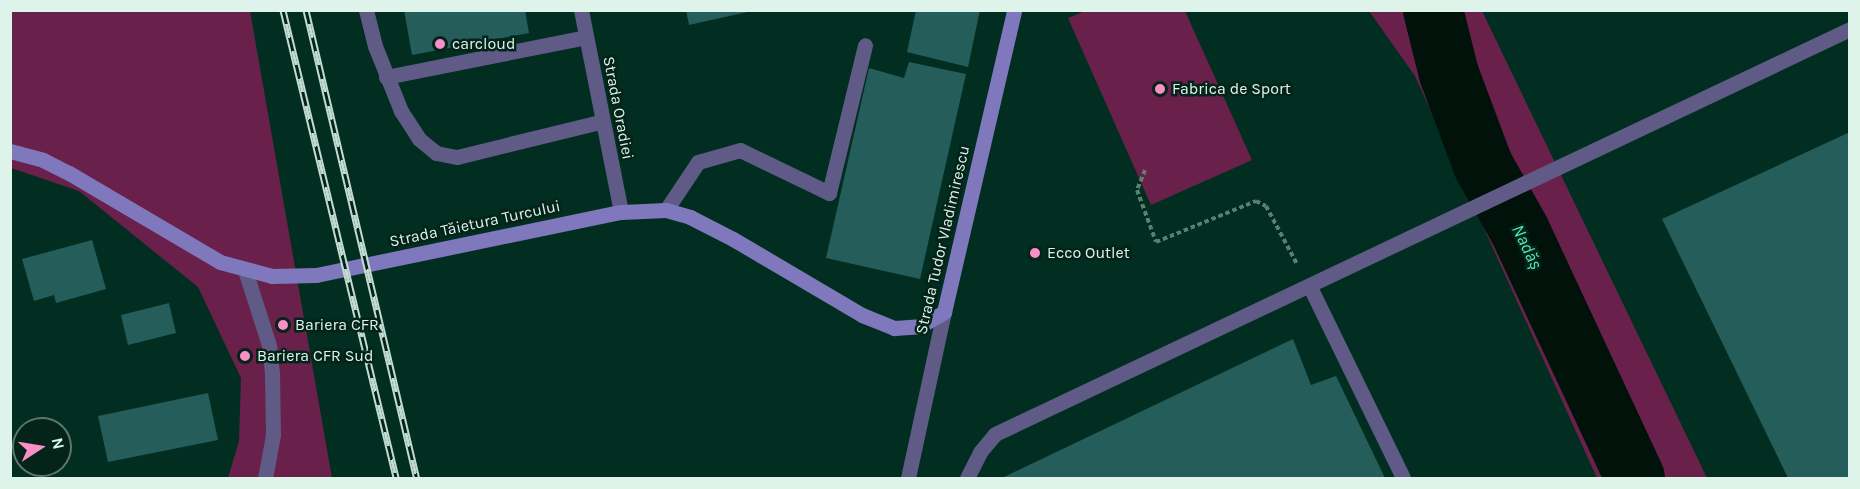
<!DOCTYPE html>
<meta charset="utf-8">
<style>
body{margin:0}
#map{position:relative;width:1860px;height:489px;overflow:hidden;background:#022e21;font-family:Karla,sans-serif}
div>[style]{position:absolute}
.green>*{inset:0;background:#69214b}
.river>*{height:60px;margin:-30px;padding:0 30px;transform-origin:30px;border-radius:30px;background:#01120b}
.building>*{inset:0;background:#245d59}
.path>*{height:4px;margin-top:-2px;transform-origin:0;background:repeating-linear-gradient(90deg,#5c7f73 0 4.5px,transparent 0 7.5px)}
.service>*{height:15px;margin:-7.5px;padding:0 7.5px;transform-origin:7.5px;border-radius:7.5px;background:#5f5b86}
.minor>*{height:15px;margin:-7.5px;padding:0 7.5px;transform-origin:7.5px;border-radius:7.5px;background:#5f5b86}
.tertiary>*{height:15px;margin:-7.5px;padding:0 7.5px;transform-origin:7.5px;border-radius:7.5px;background:#5f5b86}
.secondary>*{height:15px;margin:-7.5px;padding:0 7.5px;transform-origin:7.5px;border-radius:7.5px;background:#7f78bc}
.rail>*{height:7px;margin-top:-3.5px;transform-origin:0;background:repeating-linear-gradient(90deg,#042319 0 14px,#c3dcd2 0 28px);box-sizing:border-box;border-block:2px solid #c3dcd2}
.dots>*{width:16px;height:16px;translate:-50% -50%;box-sizing:border-box;border:3px solid #042319;border-radius:50%}
span{translate:-50% -50%;white-space:nowrap;text-align:center;line-height:1.15;-webkit-text-stroke:5px #042319;paint-order:stroke}
.poi-label{font-size:16px;color:#def4eb}
.left{translate:0 -50%;text-align:left}
.street-label{font-size:16px;color:#def4eb}
.water-label{font-size:18px;color:#52e8b8;font-style:italic}
.frame{position:absolute;inset:0;border:12px solid #def4eb;pointer-events:none}
.north{position:absolute;left:12px;top:417px;width:60px;height:60px;box-sizing:border-box;background:#042319;border:2px solid #5b776d;border-radius:50%;rotate:78deg;font-size:16px;font-weight:700;line-height:24px;text-align:center;color:#def4eb}
.north::after{content:'';display:block;margin:auto;width:21px;height:27px;background:#fa8fc8;clip-path:polygon(50% 0,100% 100%,50% 72%,0 100%)}
</style>
<div id="map">
<div class="green">
<i style="clip-path:polygon(11px 11px,250px 11px,332px 478px,228px 478px,239px 441px,241px 378px,198px 287px,79px 191px,11px 168px)"></i>
<i style="clip-path:polygon(1085px 11px,1185px 11px,1252px 160px,1151px 205px,1068px 18px)"></i>
<i style="clip-path:polygon(1369px 11px,1482px 11px,1707px 478px,1597px 478px,1415px 76px)"></i>
</div>
<div class="river">
<i style="left:1433px;top:10px;width:66px;rotate:76deg"></i>
<i style="left:1449px;top:74px;width:97px;rotate:69.5deg"></i>
<i style="left:1483px;top:165px;width:76px;rotate:60.7deg"></i>
<i style="left:1520px;top:231px;width:272px;rotate:65deg"></i>
</div>
<div class="building">
<i style="clip-path:polygon(404px 10px,525px 10px,529px 33px,412px 55px)"></i>
<i style="clip-path:polygon(686px 10px,752px 10px,752px 11px,689px 25px)"></i>
<i style="clip-path:polygon(916px 10px,980px 10px,968px 67px,907px 52px)"></i>
<i style="clip-path:polygon(909px 62px,966px 74px,920px 279px,826px 258px,869px 68px,904px 78px)"></i>
<i style="clip-path:polygon(1850px 132px,1850px 478px,1788px 478px,1662px 219px)"></i>
<i style="clip-path:polygon(92px 240px,106px 289px,56px 303px,54px 295px,34px 301px,22px 259px)"></i>
<i style="clip-path:polygon(169px 303px,176px 333px,128px 345px,121px 315px)"></i>
<i style="clip-path:polygon(1293px 339px,1311px 385px,1336px 376px,1385px 478px,1002px 478px)"></i>
<i style="clip-path:polygon(208px 393px,218px 440px,108px 462px,98px 416px)"></i>
</div>
<div class="path">
<i style="left:1145px;top:170px;width:22px;rotate:112deg"></i>
<i style="left:1137px;top:190px;width:55px;rotate:69.9deg"></i>
<i style="left:1156px;top:242px;width:108px;rotate:-22.3deg"></i>
<i style="left:1256px;top:201px;width:11px;rotate:27deg"></i>
<i style="left:1266px;top:206px;width:66px;rotate:61.9deg"></i>
</div>
<div class="service">
<i style="left:366px;top:10px;width:37px;rotate:76deg"></i>
<i style="left:375px;top:46px;width:70px;rotate:68.2deg"></i>
<i style="left:401px;top:111px;width:33px;rotate:57deg"></i>
<i style="left:419px;top:139px;width:22px;rotate:39deg"></i>
<i style="left:436px;top:153px;width:21px;rotate:11deg"></i>
<i style="left:457px;top:157px;width:147px;rotate:-13.8deg"></i>
<i style="left:386px;top:77px;width:204px;rotate:-11.3deg"></i>
<i style="left:666px;top:210px;width:58px;rotate:-56.3deg"></i>
<i style="left:698px;top:162px;width:44px;rotate:-15.9deg"></i>
<i style="left:740px;top:150px;width:99px;rotate:25.8deg"></i>
<i style="left:829px;top:193px;width:152px;rotate:-76.3deg"></i>
<i style="left:1310px;top:287px;width:212px;rotate:64deg"></i>
<i style="left:967px;top:478px;width:29px;rotate:-63deg"></i>
<i style="left:980px;top:452px;width:23px;rotate:-50deg"></i>
<i style="left:995px;top:434px;width:946px;rotate:-25.35deg"></i>
</div>
<div class="minor">
<i style="left:581px;top:10px;width:206px;rotate:78.8deg"></i>
<i style="left:908px;top:478px;width:170px;rotate:-77.8deg"></i>
</div>
<div class="tertiary">
<i style="left:245px;top:270px;width:79px;rotate:72.3deg"></i>
<i style="left:269px;top:345px;width:27px;rotate:84deg"></i>
<i style="left:272px;top:372px;width:63px;rotate:89.1deg"></i>
<i style="left:273px;top:435px;width:44px;rotate:100.5deg"></i>
</div>
<div class="secondary">
<i style="left:10px;top:151px;width:34px;rotate:15deg"></i>
<i style="left:43px;top:160px;width:29px;rotate:27deg"></i>
<i style="left:69px;top:173px;width:175px;rotate:30.5deg"></i>
<i style="left:220px;top:262px;width:54px;rotate:15.1deg"></i>
<i style="left:272px;top:276px;width:44px;rotate:-1.3deg"></i>
<i style="left:316px;top:275px;width:311px;rotate:-11.7deg"></i>
<i style="left:621px;top:212px;width:45px;rotate:-2.5deg"></i>
<i style="left:666px;top:210px;width:25px;rotate:16deg"></i>
<i style="left:690px;top:217px;width:48px;rotate:27.1deg"></i>
<i style="left:733px;top:239px;width:150px;rotate:30.5deg"></i>
<i style="left:862px;top:315px;width:35px;rotate:22deg"></i>
<i style="left:894px;top:328px;width:26px;rotate:-4deg"></i>
<i style="left:920px;top:326px;width:28px;rotate:-30deg"></i>
<i style="left:944px;top:312px;width:310px;rotate:-76.9deg"></i>
</div>
<div class="rail">
<i style="left:283px;top:10px;width:481px;rotate:76.4deg"></i>
<i style="left:306px;top:10px;width:481px;rotate:76.7deg"></i>
</div>
<div class="dots">
<i style="left:440px;top:44px;background:#fa8fc8"></i>
<i style="left:1160px;top:89px;background:#fa8fc8"></i>
<i style="left:1035px;top:253px;background:#fa8fc8"></i>
<i style="left:283px;top:325px;background:#fa8fc8"></i>
<i style="left:245px;top:356px;background:#fa8fc8"></i>
</div>
<div class="poi-label">
<span class="left" style="left:452px;top:44px">carcloud</span>
<span class="left" style="left:1172px;top:89px">Fabrica de Sport</span>
<span class="left" style="left:1047px;top:253px">Ecco Outlet</span>
<span class="left" style="left:295px;top:325px">Bariera CFR</span>
<span class="left" style="left:257px;top:356px">Bariera CFR Sud</span>
</div>
<div class="street-label">
<span style="left:618px;top:108px;rotate:79deg">Strada Oradiei</span>
<span style="left:475px;top:224px;rotate:-12deg">Strada Tăietura Turcului</span>
<span style="left:943px;top:240px;rotate:-77deg">Strada Tudor Vladimirescu</span>
</div>
<div class="water-label">
<span style="left:1527px;top:247px;rotate:64deg">Nadăș</span>
</div>
<div class="frame"></div>
<div class="north">N</div>
</div>
